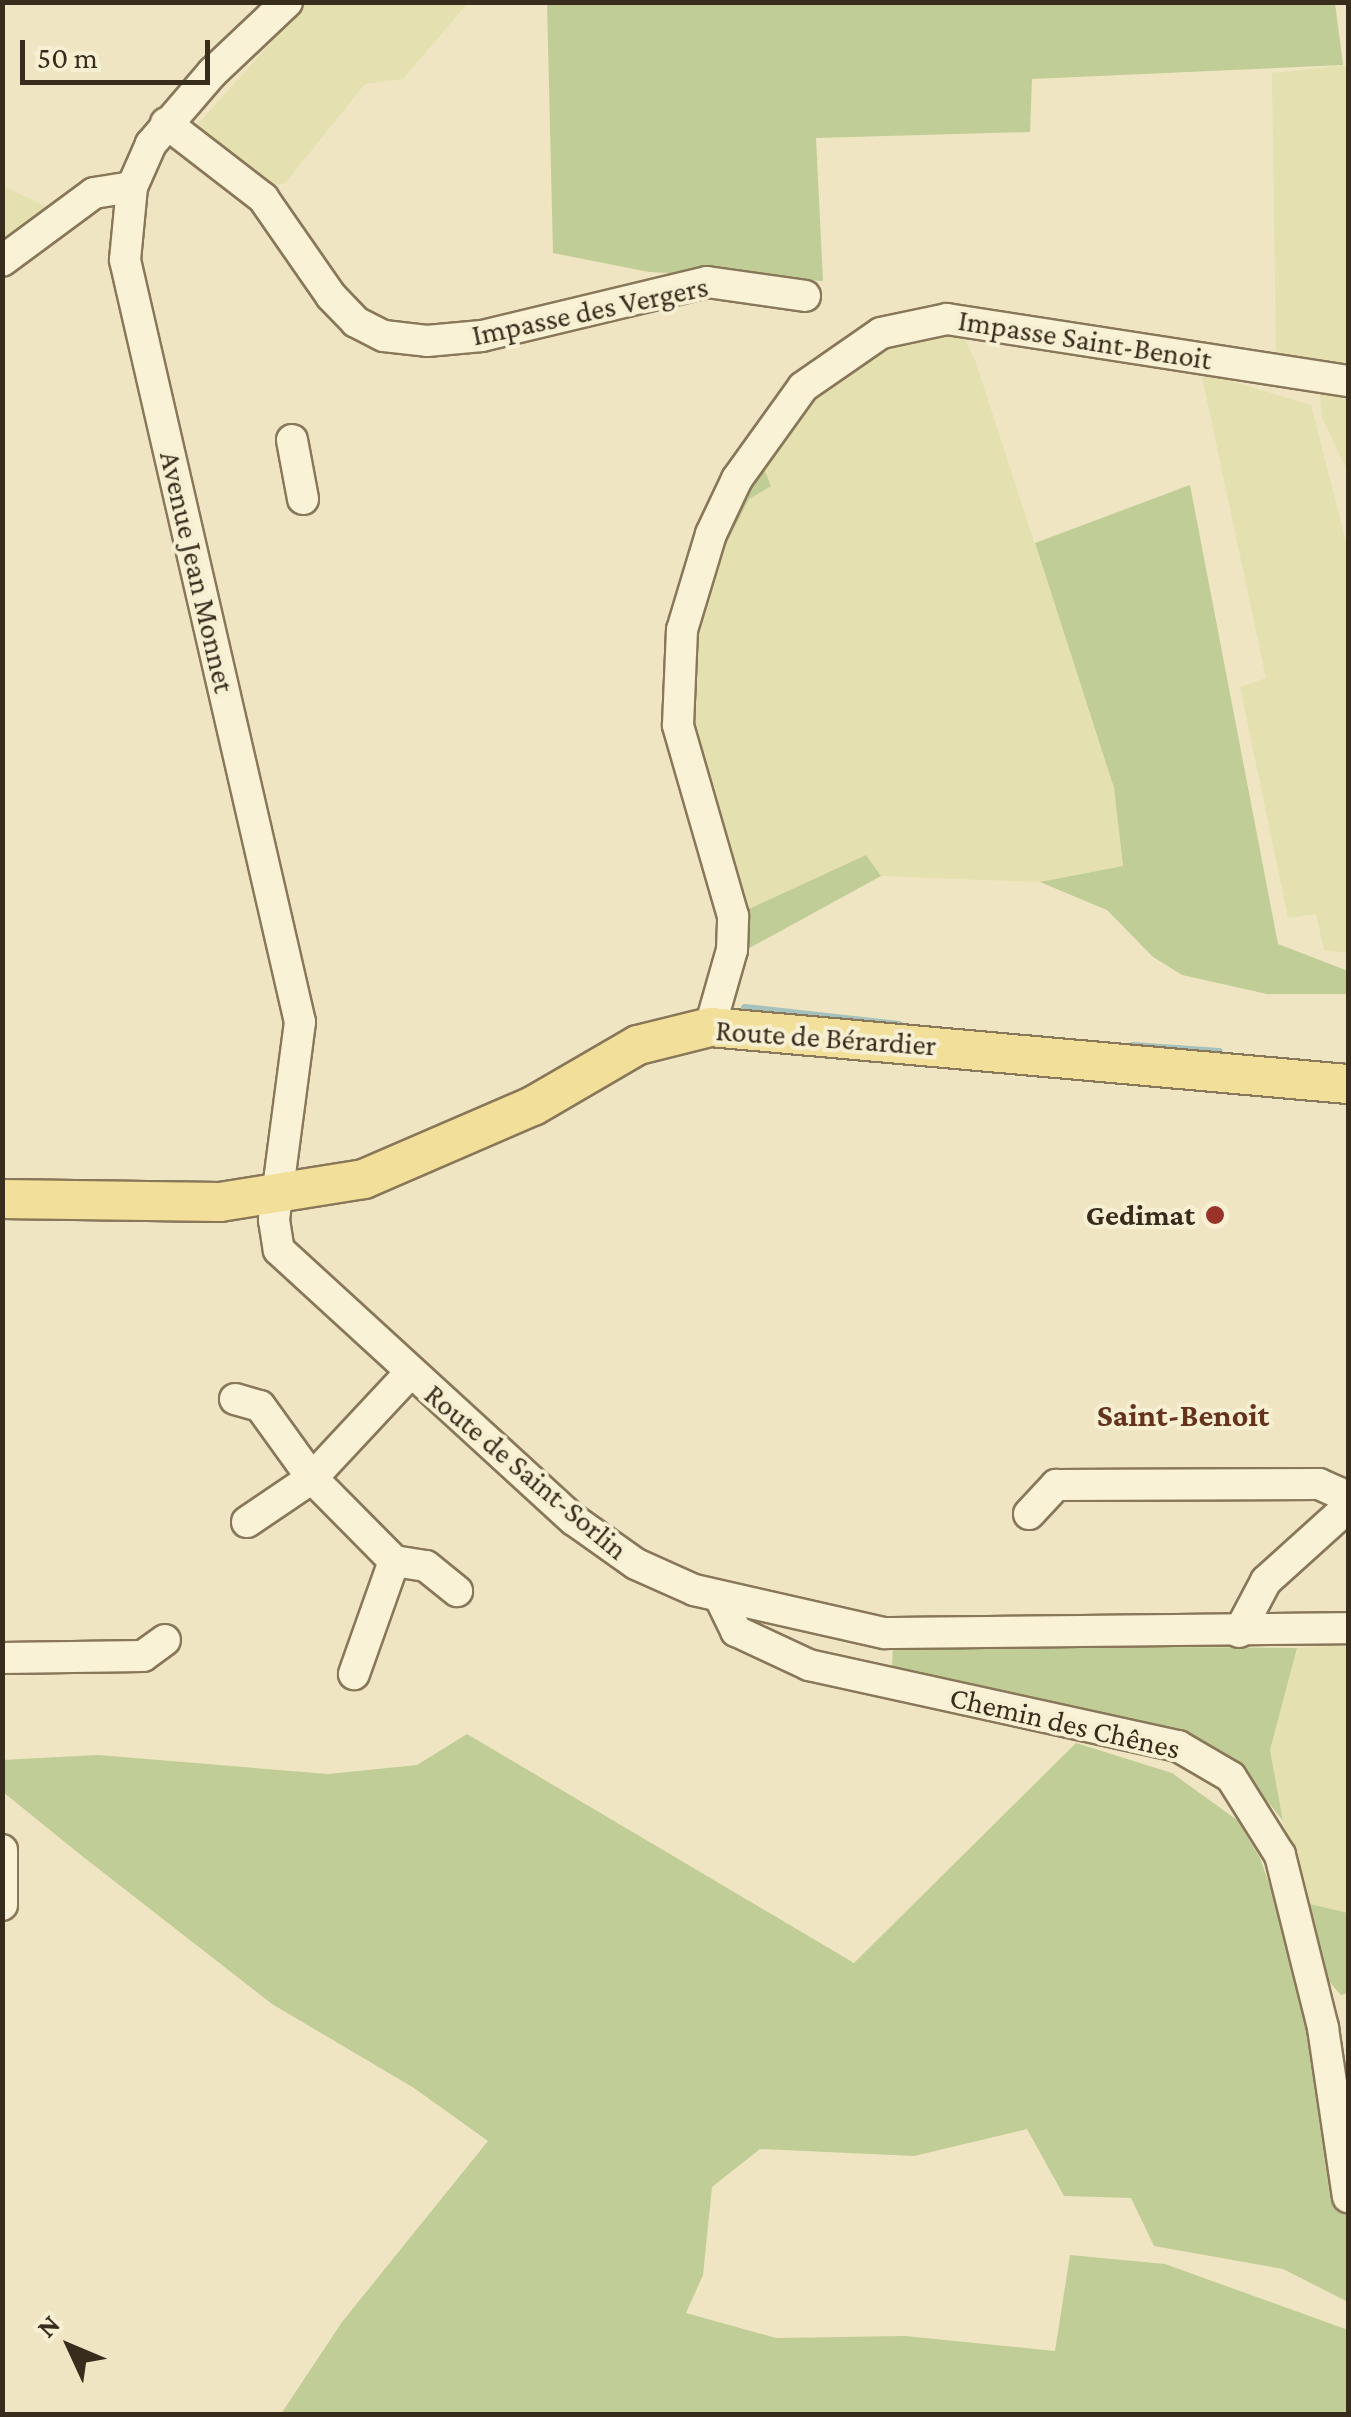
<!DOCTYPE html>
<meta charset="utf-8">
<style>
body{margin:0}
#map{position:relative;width:1351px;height:2417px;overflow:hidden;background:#efe5c2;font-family:"Crimson Pro",serif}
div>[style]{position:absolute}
.farmland>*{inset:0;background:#e4e0af}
.green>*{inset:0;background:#c1cd96}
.stream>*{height:8px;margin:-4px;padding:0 4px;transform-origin:4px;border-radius:4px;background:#a5c1bb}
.roads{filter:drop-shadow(2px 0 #897759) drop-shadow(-2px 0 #897759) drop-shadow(0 2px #897759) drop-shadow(0 -2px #897759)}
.minor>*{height:30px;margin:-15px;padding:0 15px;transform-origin:15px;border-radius:15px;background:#f9f2d6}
.major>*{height:38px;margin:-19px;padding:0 19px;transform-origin:19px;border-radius:19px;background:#f2df99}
.dots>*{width:28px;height:28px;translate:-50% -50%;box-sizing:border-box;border:5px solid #f6efd2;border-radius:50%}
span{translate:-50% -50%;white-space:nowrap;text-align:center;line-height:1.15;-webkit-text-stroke:8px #f6efd2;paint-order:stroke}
.street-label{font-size:30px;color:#382d1d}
.poi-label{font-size:30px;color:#382d1d;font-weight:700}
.right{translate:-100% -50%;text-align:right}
.neighbourhood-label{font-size:32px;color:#65321c;font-weight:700}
.frame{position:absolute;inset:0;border:5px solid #382d1d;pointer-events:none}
.north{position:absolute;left:20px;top:2297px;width:100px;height:100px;-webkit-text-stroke:8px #f6efd2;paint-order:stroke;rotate:314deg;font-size:28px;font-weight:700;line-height:40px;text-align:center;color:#382d1d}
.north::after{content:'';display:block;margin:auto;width:35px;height:45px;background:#382d1d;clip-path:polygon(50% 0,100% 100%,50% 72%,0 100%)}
.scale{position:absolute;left:20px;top:40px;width:190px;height:45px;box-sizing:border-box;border:5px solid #382d1d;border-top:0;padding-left:12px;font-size:30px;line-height:35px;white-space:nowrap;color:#382d1d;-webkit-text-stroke:8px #f6efd2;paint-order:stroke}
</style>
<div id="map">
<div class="farmland">
<i style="clip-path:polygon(307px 3px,468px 3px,403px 79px,365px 84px,285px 183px,268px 187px,198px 134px,196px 126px)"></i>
<i style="clip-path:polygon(1348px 65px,1348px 472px,1322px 418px,1317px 360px,1276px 358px,1272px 73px)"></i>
<i style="clip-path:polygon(3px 186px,47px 207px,3px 241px)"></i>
<i style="clip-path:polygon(960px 330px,975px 360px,1114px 788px,1123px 866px,1040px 882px,881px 876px,866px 855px,749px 910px,683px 693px,709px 578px,749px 498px,758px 455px,783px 419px,870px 346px)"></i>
<i style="clip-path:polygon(1201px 372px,1311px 405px,1348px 550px,1348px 953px,1324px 950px,1316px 914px,1288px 918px,1240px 687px,1266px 678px)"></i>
<i style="clip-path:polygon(1348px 1645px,1348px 1913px,1298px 1901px,1270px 1750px,1297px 1648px)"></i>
</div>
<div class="green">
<i style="clip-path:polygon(547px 3px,1335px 3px,1343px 65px,1032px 79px,1030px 132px,816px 138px,823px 281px,649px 272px,553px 253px)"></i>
<i style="clip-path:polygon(758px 455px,771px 486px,749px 499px,709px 578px,683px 693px,749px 909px,866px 855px,881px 876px,744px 951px,740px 916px,690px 757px,680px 677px,695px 596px)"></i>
<i style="clip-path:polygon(1190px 485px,1278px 944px,1348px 971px,1348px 994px,1267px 994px,1182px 975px,1153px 957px,1107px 910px,1040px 882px,1123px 866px,1114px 788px,1035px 543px)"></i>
<i style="clip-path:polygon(893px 1645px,1297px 1648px,1270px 1750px,1283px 1821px,1251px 1780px,1190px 1737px,892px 1667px)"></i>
<i style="clip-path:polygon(467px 1734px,854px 1963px,1076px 1743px,1172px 1773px,1237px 1820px,1260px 1858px,1301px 1974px,1337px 2194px,1348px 2215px,1348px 2302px,1283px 2269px,1154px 2246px,1131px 2198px,1064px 2196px,1027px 2129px,914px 2156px,760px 2149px,712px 2187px,703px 2275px,686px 2313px,776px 2338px,905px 2336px,1055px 2351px,1070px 2255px,1165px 2264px,1348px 2330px,1348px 2414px,281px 2414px,342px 2322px,488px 2141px,414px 2088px,272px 2004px,82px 1856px,3px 1792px,2px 1760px,98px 1755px,328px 1774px,417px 1765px)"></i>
<i style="clip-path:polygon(1298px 1901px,1348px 1913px,1348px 1993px,1341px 1995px,1314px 1965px)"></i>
</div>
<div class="stream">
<i style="left:745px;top:1008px;width:155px;rotate:6.3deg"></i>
<i style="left:1133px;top:1046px;width:86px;rotate:4deg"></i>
</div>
<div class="roads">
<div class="minor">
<i style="left:287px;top:2px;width:103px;rotate:136.6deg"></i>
<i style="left:212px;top:73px;width:94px;rotate:130.7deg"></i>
<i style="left:151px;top:144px;width:47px;rotate:113.8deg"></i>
<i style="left:132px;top:187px;width:73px;rotate:95.5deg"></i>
<i style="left:125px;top:260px;width:782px;rotate:77.07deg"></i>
<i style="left:300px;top:1022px;width:200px;rotate:97.5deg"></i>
<i style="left:274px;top:1220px;width:30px;rotate:81deg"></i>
<i style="left:279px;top:1250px;width:400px;rotate:42.5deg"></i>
<i style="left:574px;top:1520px;width:76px;rotate:35.4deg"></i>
<i style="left:636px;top:1564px;width:64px;rotate:24.1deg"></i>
<i style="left:694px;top:1590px;width:195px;rotate:12.8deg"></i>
<i style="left:884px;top:1633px;width:464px;rotate:-0.6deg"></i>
<i style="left:166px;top:123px;width:123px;rotate:37.7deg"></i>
<i style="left:263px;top:198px;width:119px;rotate:55.2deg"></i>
<i style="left:331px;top:296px;width:36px;rotate:46deg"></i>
<i style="left:356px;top:322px;width:31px;rotate:27deg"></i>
<i style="left:384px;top:336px;width:43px;rotate:6.6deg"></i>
<i style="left:427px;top:341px;width:55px;rotate:-5.2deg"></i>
<i style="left:482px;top:336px;width:231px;rotate:-13.5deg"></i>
<i style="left:707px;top:282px;width:99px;rotate:8.1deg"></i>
<i style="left:2px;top:261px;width:114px;rotate:-36.5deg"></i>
<i style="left:94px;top:193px;width:38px;rotate:-9deg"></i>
<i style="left:292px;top:440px;width:60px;rotate:79.4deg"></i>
<i style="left:710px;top:1027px;width:80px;rotate:-74.1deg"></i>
<i style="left:732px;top:950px;width:34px;rotate:-88deg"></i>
<i style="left:733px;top:916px;width:199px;rotate:-106.1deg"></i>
<i style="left:678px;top:725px;width:95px;rotate:-87.6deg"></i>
<i style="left:682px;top:630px;width:100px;rotate:-73.2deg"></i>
<i style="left:711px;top:534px;width:61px;rotate:-64.7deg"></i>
<i style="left:737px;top:479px;width:113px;rotate:-54.3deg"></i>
<i style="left:803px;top:387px;width:95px;rotate:-34.7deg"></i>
<i style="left:881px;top:333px;width:67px;rotate:-12deg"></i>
<i style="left:947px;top:319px;width:406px;rotate:8.8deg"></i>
<i style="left:235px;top:1399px;width:26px;rotate:16deg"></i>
<i style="left:260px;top:1406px;width:89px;rotate:54.2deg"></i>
<i style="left:312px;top:1478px;width:117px;rotate:45.3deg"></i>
<i style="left:394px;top:1561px;width:120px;rotate:109.5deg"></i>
<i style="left:1029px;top:1514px;width:40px;rotate:-47deg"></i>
<i style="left:1056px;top:1485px;width:263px;rotate:-0.2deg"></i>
<i style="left:1319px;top:1484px;width:32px;rotate:24deg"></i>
<i style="left:247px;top:1522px;width:78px;rotate:-34.1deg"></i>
<i style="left:312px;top:1478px;width:144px;rotate:-47deg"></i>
<i style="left:394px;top:1561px;width:32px;rotate:9deg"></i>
<i style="left:426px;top:1566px;width:40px;rotate:39deg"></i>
<i style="left:720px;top:1598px;width:37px;rotate:64deg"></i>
<i style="left:736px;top:1631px;width:81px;rotate:25deg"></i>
<i style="left:809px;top:1665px;width:378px;rotate:12.4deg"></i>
<i style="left:1178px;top:1746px;width:61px;rotate:30.3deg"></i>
<i style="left:1231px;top:1777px;width:92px;rotate:57.9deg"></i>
<i style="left:1280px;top:1855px;width:178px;rotate:76deg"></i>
<i style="left:1323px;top:2028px;width:171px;rotate:81.6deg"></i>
<i style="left:1239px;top:1632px;width:58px;rotate:-62.1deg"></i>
<i style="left:1266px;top:1581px;width:110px;rotate:-42.1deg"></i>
<i style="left:2px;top:1658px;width:141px;rotate:-0.8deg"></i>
<i style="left:143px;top:1656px;width:27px;rotate:-36deg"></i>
<i style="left:2px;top:1850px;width:55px;rotate:90deg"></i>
</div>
<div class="major">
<i style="left:2px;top:1199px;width:218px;rotate:0.8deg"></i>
<i style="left:220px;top:1202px;width:146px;rotate:-9.1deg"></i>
<i style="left:364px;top:1179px;width:184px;rotate:-23.4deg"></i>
<i style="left:533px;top:1106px;width:121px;rotate:-30.2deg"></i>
<i style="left:638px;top:1045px;width:74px;rotate:-14deg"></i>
<i style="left:710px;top:1027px;width:641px;rotate:5.11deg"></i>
</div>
</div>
<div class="dots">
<i style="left:1215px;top:1215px;background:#993228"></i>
</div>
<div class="street-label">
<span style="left:590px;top:311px;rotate:-12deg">Impasse des Vergers</span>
<span style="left:1085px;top:340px;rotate:9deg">Impasse Saint-Benoit</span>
<span style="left:197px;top:572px;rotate:77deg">Avenue Jean Monnet</span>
<span style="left:826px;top:1038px;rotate:4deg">Route de Bérardier</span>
<span style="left:526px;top:1472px;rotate:40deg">Route de Saint-Sorlin</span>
<span style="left:1065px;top:1723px;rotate:13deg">Chemin des Chênes</span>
</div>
<div class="poi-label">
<span class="right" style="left:1195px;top:1215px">Gedimat</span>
</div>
<div class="neighbourhood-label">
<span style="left:1183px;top:1415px">Saint-Benoit</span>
</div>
<div class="frame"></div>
<div class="north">N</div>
<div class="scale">50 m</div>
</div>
